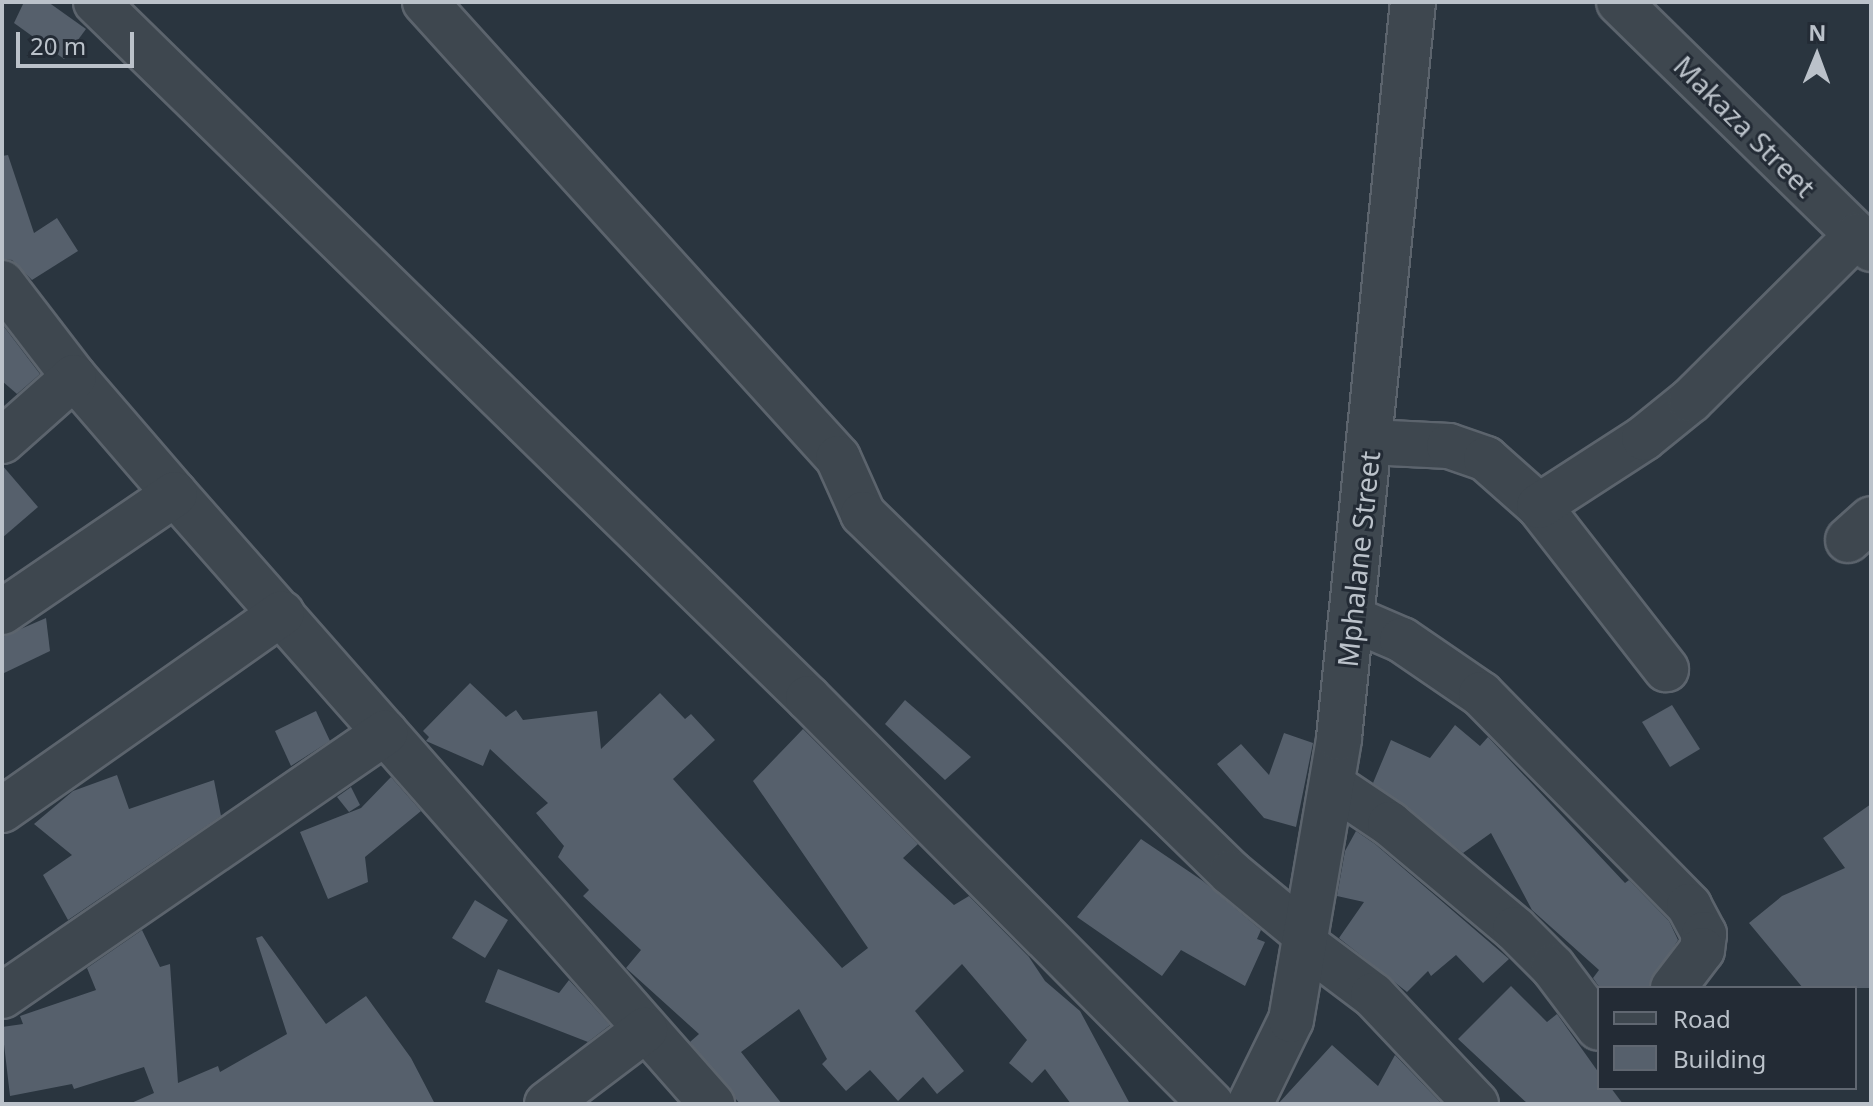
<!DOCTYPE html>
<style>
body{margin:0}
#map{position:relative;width:1873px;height:1106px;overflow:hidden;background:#2a353f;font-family:"Noto Sans",sans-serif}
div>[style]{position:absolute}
.building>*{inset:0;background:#56606c}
.roads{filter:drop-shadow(2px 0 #5c646d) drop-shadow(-2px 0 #5c646d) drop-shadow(0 2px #5c646d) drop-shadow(0 -2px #5c646d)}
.minor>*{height:44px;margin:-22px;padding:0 22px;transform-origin:22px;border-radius:22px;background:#3e474f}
span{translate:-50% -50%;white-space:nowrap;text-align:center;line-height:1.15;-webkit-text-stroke:6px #232b35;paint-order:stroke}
.street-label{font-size:28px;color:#bbc2ca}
.frame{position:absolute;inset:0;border:4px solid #bbc2ca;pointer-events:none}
.legend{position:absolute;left:1597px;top:986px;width:260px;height:104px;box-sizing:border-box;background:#232b35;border:2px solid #606771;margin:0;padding:10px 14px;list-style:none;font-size:24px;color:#bbc2ca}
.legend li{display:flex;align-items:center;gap:16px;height:40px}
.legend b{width:40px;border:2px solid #606771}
.north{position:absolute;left:1777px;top:16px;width:80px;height:80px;-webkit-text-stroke:6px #232b35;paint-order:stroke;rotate:1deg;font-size:22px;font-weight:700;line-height:32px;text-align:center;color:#bbc2ca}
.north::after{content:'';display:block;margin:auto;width:28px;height:36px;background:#bbc2ca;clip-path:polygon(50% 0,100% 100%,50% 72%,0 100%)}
.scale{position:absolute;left:16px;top:32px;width:118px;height:36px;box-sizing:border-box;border:4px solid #bbc2ca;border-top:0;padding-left:10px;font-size:24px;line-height:28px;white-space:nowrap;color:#bbc2ca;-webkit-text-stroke:6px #232b35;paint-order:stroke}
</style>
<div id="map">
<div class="building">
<i style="clip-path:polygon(24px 2px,48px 2px,86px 29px,64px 59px,14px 23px)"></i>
<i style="clip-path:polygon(8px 155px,34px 233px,57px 218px,78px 251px,32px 280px,12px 260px,2px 259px,2px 156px)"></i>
<i style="clip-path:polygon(2px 324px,40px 374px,17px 394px,2px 381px)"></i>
<i style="clip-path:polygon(2px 465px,38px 507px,2px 538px)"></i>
<i style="clip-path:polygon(46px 618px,50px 651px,2px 674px,2px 637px)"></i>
<i style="clip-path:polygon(470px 683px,506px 717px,516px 710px,523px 720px,597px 711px,601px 749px,660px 693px,685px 719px,691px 714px,715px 740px,673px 779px,842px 968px,868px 948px,753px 781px,803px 729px,918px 844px,903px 858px,954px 905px,969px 896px,1029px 957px,1045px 981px,1080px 1011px,1130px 1104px,1071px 1104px,1045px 1069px,1032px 1083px,1009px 1063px,1027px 1040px,962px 964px,915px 1011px,964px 1071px,937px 1094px,923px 1077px,898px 1101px,870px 1070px,846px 1091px,822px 1064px,827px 1059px,799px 1009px,741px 1052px,782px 1104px,740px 1104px,690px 1042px,699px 1034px,626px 968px,641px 950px,583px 896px,589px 890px,558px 857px,564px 846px,536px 813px,548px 803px,490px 749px,483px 766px,426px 741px,429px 737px,423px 731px)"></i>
<i style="clip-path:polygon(905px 700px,971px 757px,945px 780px,885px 724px)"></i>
<i style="clip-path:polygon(1672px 705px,1700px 749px,1670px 767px,1642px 722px)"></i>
<i style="clip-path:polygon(316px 711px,330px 741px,291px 766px,275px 731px)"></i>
<i style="clip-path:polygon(1455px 725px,1480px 746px,1488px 737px,1625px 883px,1629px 880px,1669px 921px,1678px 940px,1648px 988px,1600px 988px,1593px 978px,1599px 970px,1532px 910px,1491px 833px,1463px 853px,1373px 783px,1391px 740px,1430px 758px)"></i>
<i style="clip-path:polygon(1284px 733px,1313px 743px,1296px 827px,1264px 818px,1217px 764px,1241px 744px,1269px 775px)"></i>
<i style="clip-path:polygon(117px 775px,129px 809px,214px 780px,221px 816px,68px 920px,43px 875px,72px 855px,34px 824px,73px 791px)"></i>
<i style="clip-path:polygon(391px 777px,421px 811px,365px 857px,368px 882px,328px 899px,300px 832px,361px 808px)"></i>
<i style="clip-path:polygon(351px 787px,360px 805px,349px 812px,337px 797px)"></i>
<i style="clip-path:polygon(1871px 804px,1871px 988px,1803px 988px,1749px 923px,1782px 896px,1845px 868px,1823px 838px)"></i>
<i style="clip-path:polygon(1356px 831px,1375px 844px,1509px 959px,1483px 983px,1456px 955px,1431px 976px,1428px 971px,1407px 992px,1339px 938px,1364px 902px,1337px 896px,1345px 851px)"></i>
<i style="clip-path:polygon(1141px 839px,1203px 881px,1261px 930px,1257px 939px,1265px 942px,1245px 986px,1181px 950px,1162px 976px,1077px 917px)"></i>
<i style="clip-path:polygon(475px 900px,508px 920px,485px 958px,452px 938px)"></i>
<i style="clip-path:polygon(142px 930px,160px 967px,170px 964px,178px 1083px,218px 1066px,220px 1072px,287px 1034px,256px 938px,262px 936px,326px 1024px,366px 996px,411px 1058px,435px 1104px,129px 1104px,154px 1093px,144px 1067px,74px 1089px,72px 1084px,10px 1096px,2px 1027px,23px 1024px,20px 1016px,96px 990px,87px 968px)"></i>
<i style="clip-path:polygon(498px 969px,559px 993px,569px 980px,610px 1025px,588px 1042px,485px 1002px)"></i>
<i style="clip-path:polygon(1511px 986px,1547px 1022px,1557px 1014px,1599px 1073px,1599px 1088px,1611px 1088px,1623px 1104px,1528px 1104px,1458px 1039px)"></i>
<i style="clip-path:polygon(1332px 1045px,1378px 1086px,1395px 1055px,1442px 1104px,1278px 1104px)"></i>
</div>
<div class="roads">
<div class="minor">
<i style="left:96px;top:2px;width:996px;rotate:44.35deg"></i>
<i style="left:808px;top:698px;width:572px;rotate:45.21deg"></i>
<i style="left:425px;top:2px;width:615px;rotate:47.83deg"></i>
<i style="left:838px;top:458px;width:61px;rotate:65.9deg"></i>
<i style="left:863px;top:514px;width:514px;rotate:44.29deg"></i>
<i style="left:1231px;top:873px;width:97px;rotate:39.6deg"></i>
<i style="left:1619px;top:2px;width:353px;rotate:44.4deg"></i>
<i style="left:2px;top:283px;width:118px;rotate:52.5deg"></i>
<i style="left:74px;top:377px;width:155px;rotate:49.2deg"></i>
<i style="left:175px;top:494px;width:813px;rotate:48.64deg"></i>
<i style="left:2px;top:441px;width:96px;rotate:-41.6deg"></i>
<i style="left:1369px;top:442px;width:80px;rotate:2.9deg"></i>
<i style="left:1449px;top:446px;width:39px;rotate:19deg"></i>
<i style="left:1486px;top:459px;width:71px;rotate:41.6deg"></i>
<i style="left:1539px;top:506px;width:207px;rotate:52.1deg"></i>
<i style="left:1539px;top:506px;width:125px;rotate:-32.9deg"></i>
<i style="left:1644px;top:438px;width:60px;rotate:-39deg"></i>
<i style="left:1691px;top:400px;width:234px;rotate:-44.8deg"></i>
<i style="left:1848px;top:540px;width:31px;rotate:-42deg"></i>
<i style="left:2px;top:612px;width:209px;rotate:-34.3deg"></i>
<i style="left:1353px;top:619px;width:53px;rotate:23.2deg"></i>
<i style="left:1402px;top:640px;width:96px;rotate:34.4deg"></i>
<i style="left:1481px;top:694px;width:297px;rotate:45.5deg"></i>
<i style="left:1689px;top:906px;width:32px;rotate:62deg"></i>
<i style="left:1704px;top:934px;width:16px;rotate:97deg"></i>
<i style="left:1702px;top:950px;width:48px;rotate:127.3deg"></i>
<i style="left:1332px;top:785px;width:70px;rotate:33.9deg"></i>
<i style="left:1390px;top:824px;width:163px;rotate:40deg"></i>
<i style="left:1515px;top:929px;width:54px;rotate:45deg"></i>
<i style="left:1553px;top:967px;width:76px;rotate:53deg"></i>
<i style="left:2px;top:810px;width:342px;rotate:-35.1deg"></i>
<i style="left:1305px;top:944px;width:85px;rotate:36.9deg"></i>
<i style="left:1373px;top:995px;width:150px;rotate:46.6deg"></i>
<i style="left:2px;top:996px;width:465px;rotate:-34.5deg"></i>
<i style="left:547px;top:1104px;width:123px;rotate:-37.1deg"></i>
<i style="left:1250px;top:1104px;width:93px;rotate:-64deg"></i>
<i style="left:1291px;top:1020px;width:286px;rotate:-80.3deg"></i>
<i style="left:1339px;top:738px;width:740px;rotate:-84.26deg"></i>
</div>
</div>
<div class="street-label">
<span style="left:1745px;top:126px;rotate:45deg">Makaza Street</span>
<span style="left:1358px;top:559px;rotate:-84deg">Mphalane Street</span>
</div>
<div class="frame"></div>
<ul class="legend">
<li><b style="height:10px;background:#3e474f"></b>Road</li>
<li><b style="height:22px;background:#56606c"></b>Building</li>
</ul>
<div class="north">N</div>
<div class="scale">20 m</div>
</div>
